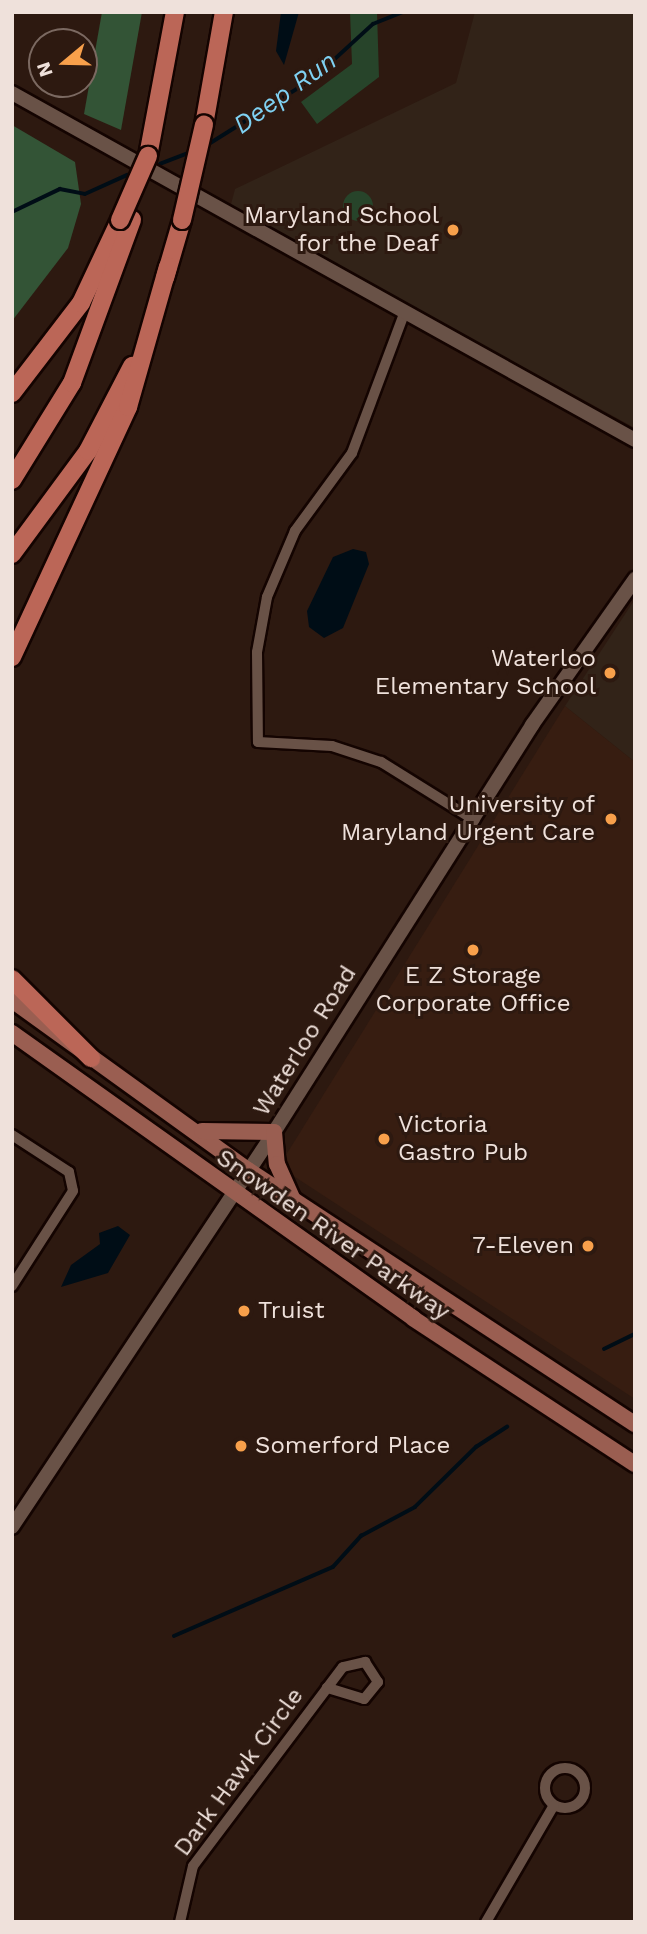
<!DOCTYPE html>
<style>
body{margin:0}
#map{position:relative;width:647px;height:1934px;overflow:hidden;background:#2d1910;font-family:"Work Sans",sans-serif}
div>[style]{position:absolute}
.built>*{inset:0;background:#371d11}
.education>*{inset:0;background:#322318}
.green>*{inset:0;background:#27442a}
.round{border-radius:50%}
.forest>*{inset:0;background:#335436}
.water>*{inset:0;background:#000d16}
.stream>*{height:3.5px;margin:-1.75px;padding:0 1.75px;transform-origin:1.75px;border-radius:1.75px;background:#000d16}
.roads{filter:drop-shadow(2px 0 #140401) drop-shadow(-2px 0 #140401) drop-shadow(0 2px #140401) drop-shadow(0 -2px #140401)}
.street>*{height:10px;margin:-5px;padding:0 5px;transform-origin:5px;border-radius:5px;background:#695247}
.street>.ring{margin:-5px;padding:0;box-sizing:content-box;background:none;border:10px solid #695247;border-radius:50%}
.secondary>*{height:14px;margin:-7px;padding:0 7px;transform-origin:7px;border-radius:7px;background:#695247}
.primary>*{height:16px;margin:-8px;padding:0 8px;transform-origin:8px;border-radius:8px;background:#9a5e51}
.highway>*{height:18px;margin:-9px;padding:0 9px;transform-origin:9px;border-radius:9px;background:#bb6657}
.bridges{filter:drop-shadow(2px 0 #140401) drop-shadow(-2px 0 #140401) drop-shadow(0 2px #140401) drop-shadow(0 -2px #140401)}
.highway-bridge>*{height:18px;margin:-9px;padding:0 9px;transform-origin:9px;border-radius:9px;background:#bb6657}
.dots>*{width:19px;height:19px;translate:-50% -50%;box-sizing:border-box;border:4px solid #2d1910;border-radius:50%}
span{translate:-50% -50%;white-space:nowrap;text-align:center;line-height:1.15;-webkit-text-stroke:6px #2d1910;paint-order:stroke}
.poi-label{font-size:24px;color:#efe1db}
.right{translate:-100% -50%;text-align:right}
.left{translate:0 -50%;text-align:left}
.street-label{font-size:24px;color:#efe1db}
.water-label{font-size:26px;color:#7fd1f2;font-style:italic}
.frame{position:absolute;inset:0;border:14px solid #efe1db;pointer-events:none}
.north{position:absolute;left:28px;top:28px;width:70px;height:70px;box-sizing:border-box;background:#2d1910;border:2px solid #7b6961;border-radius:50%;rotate:251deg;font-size:19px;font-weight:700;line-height:28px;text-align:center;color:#efe1db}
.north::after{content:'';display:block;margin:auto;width:24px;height:32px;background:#f8a04b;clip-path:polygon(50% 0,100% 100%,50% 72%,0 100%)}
</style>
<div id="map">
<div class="built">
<i style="clip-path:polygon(565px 706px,635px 762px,635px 1399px,292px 1175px,286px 1155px)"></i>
</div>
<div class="education">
<i style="clip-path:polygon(475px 12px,635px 12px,635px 428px,230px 208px,235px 189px,456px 83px)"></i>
<i style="clip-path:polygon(635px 599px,635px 762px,565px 706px)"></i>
</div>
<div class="green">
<i style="clip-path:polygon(350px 12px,377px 12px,379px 77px,317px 124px,301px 102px,352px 64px)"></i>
<i class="round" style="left:343px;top:191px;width:30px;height:30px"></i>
</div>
<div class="forest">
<i style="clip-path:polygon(102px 12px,142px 12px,121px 130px,84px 114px)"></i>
<i style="clip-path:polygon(12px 125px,75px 162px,81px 204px,68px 248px,12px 321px)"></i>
</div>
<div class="water">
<i style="clip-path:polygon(281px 12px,299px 12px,284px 65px,276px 51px)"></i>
<i style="clip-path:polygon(353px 549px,366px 552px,369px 564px,343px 628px,324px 638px,309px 627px,307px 611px,333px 557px)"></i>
<i style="clip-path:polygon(118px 1226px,130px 1235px,108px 1273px,61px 1287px,71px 1265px,100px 1244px,99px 1233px)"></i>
</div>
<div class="stream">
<i style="left:204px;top:147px;width:128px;rotate:-32deg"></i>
<i style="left:313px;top:79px;width:81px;rotate:-42.5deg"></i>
<i style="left:373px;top:24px;width:32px;rotate:-22deg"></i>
<i style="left:160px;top:164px;width:33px;rotate:-21deg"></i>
<i style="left:12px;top:212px;width:53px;rotate:-25.6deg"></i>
<i style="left:60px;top:189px;width:25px;rotate:11deg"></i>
<i style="left:85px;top:194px;width:46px;rotate:-24.3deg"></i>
<i style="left:604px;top:1349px;width:34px;rotate:-26deg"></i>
<i style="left:174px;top:1636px;width:173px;rotate:-23.5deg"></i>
<i style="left:333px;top:1567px;width:42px;rotate:-47.9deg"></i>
<i style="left:361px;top:1536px;width:61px;rotate:-28.2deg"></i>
<i style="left:415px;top:1507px;width:86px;rotate:-44.5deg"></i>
<i style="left:476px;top:1447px;width:37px;rotate:-33deg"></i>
</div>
<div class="roads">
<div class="street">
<i style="left:404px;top:314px;width:148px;rotate:110.5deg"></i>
<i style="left:352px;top:453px;width:97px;rotate:126.2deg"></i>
<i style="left:295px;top:531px;width:72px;rotate:113deg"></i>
<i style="left:267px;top:597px;width:56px;rotate:100.3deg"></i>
<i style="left:257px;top:652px;width:90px;rotate:89.4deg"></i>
<i style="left:258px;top:742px;width:74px;rotate:3.1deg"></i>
<i style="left:332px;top:746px;width:52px;rotate:18.1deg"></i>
<i style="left:381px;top:762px;width:110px;rotate:31.9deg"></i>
<i style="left:12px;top:1135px;width:68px;rotate:33deg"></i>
<i style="left:69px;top:1172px;width:19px;rotate:78deg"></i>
<i style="left:73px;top:1191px;width:113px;rotate:122.7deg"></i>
<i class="ring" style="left:545px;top:1768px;width:30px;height:30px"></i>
<i style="left:180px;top:1922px;width:57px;rotate:-76.9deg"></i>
<i style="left:193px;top:1866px;width:223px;rotate:-53deg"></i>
<i style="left:327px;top:1688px;width:26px;rotate:-53deg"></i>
<i style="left:343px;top:1667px;width:23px;rotate:-13deg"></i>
<i style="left:365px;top:1662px;width:24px;rotate:57deg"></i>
<i style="left:378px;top:1682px;width:22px;rotate:129deg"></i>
<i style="left:364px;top:1699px;width:39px;rotate:-163deg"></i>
<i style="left:486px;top:1922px;width:135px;rotate:-59.8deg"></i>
</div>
<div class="secondary">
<i style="left:12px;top:93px;width:713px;rotate:29.12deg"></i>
<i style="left:12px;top:1527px;width:474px;rotate:-56.4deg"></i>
<i style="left:274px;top:1132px;width:482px;rotate:-57.6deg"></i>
<i style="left:532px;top:725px;width:179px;rotate:-54.8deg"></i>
</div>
<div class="primary">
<i style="left:12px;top:1000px;width:291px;rotate:35.8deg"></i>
<i style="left:248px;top:1170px;width:463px;rotate:33.3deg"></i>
<i style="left:12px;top:1033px;width:493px;rotate:35.4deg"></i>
<i style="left:414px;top:1319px;width:264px;rotate:33.3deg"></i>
<i style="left:202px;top:1131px;width:72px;rotate:0.8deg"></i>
<i style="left:274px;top:1132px;width:32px;rotate:85deg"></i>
<i style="left:277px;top:1164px;width:37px;rotate:66deg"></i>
</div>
<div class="highway">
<i style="left:204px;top:125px;width:115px;rotate:-80deg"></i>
<i style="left:148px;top:156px;width:147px;rotate:-79.4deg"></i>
<i style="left:165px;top:278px;width:60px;rotate:-73.7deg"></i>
<i style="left:12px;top:393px;width:113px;rotate:-52.5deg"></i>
<i style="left:81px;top:303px;width:92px;rotate:-64.8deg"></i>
<i style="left:12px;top:480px;width:114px;rotate:-58.3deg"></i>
<i style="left:72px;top:383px;width:174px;rotate:-69.8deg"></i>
<i style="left:12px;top:554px;width:128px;rotate:-53.6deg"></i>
<i style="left:88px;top:451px;width:96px;rotate:-62.6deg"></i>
<i style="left:12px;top:657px;width:276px;rotate:-65.1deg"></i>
<i style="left:128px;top:407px;width:146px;rotate:-74.1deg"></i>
<i style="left:12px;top:979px;width:112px;rotate:45deg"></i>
</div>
</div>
<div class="bridges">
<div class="highway-bridge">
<i style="left:120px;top:220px;width:70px;rotate:-66.4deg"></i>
<i style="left:182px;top:220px;width:98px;rotate:-77deg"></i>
</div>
</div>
<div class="dots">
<i style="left:453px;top:230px;background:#f8a04b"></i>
<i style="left:610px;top:673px;background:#f8a04b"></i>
<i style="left:611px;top:819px;background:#f8a04b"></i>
<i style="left:473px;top:950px;background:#f8a04b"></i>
<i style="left:384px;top:1139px;background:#f8a04b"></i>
<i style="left:588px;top:1246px;background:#f8a04b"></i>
<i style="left:244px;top:1311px;background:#f8a04b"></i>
<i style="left:241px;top:1446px;background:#f8a04b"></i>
</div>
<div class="poi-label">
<span class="right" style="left:439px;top:230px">Maryland School<br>for the Deaf</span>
<span class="right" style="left:596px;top:673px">Waterloo<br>Elementary School</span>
<span class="right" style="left:595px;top:819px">University of<br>Maryland Urgent Care</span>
<span style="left:473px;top:990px">E Z Storage<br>Corporate Office</span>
<span class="left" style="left:398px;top:1139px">Victoria<br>Gastro Pub</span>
<span class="right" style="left:574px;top:1246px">7-Eleven</span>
<span class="left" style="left:258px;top:1311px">Truist</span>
<span class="left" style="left:255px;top:1446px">Somerford Place</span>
</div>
<div class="street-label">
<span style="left:305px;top:1041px;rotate:-58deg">Waterloo Road</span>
<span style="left:333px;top:1235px;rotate:35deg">Snowden River Parkway</span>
<span style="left:239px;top:1772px;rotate:-54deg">Dark Hawk Circle</span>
</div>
<div class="water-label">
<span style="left:285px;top:93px;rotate:-36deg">Deep Run</span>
</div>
<div class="frame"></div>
<div class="north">N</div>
</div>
